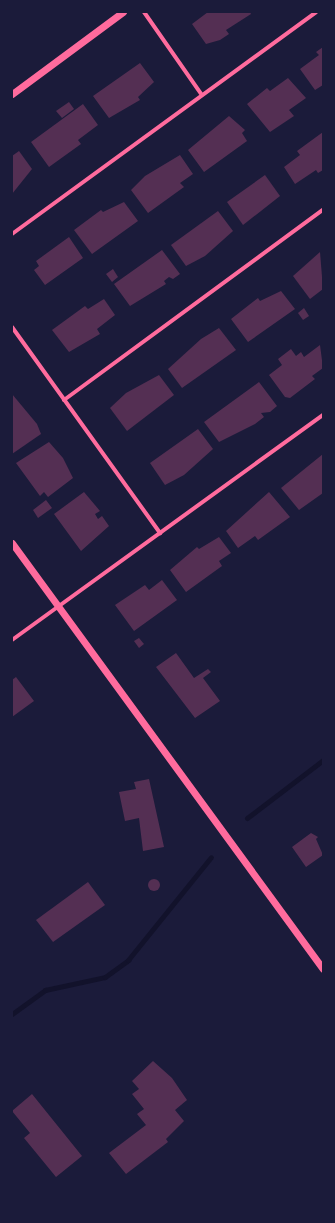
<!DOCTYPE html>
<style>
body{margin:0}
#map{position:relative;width:335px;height:1223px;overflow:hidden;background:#1b1b3a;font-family:Raleway,sans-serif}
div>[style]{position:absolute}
.stream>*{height:5px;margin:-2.5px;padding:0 2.5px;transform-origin:2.5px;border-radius:2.5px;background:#12122b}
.building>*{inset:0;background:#542f53}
.round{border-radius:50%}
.minor>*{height:4px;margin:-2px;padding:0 2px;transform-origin:2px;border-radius:2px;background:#ff6b9d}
.tertiary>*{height:7px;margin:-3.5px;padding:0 3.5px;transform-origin:3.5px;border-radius:3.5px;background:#ff6b9d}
span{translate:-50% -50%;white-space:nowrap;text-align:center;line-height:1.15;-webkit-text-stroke:4px #1b1b3a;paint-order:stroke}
.frame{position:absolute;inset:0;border:13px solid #1b1b3a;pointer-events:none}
</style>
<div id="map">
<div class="stream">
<i style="left:247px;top:818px;width:96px;rotate:-37.3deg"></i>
<i style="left:12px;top:1014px;width:41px;rotate:-36deg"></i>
<i style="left:45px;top:990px;width:61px;rotate:-12.2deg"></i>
<i style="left:105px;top:977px;width:29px;rotate:-36deg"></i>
<i style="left:128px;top:960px;width:132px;rotate:-51.1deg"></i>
</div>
<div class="building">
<i style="clip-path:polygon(208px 12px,250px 12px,251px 14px,226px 30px,229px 34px,220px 40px,206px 44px,192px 24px)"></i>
<i style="clip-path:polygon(323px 47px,323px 85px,315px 90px,300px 69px,319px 55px,316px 52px)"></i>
<i style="clip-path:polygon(140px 63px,154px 82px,138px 97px,140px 100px,109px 118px,93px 96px)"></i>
<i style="clip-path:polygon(288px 78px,306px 98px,289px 110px,294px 116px,270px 132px,247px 104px,267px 88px,270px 91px)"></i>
<i style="clip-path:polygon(69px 102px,74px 109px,62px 118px,56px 111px)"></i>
<i style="clip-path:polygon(83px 104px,98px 125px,78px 140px,81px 144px,49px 167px,31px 142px)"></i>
<i style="clip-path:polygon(229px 116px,245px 130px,242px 133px,247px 141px,204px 172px,188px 150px)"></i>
<i style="clip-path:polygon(323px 132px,323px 170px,318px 173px,316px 170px,295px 184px,284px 167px,300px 155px,297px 151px)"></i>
<i style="clip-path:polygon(19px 151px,32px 169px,12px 194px,12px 156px)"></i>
<i style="clip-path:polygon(180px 155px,193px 174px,180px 183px,184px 187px,148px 213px,131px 190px,145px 176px)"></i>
<i style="clip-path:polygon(265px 175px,280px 196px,243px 225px,227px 202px)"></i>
<i style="clip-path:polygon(124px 202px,138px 221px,92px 254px,74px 230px,101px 210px,103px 212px)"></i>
<i style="clip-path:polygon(218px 211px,233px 231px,205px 256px,186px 266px,171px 245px)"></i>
<i style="clip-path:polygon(69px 237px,83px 258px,45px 285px,34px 270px,39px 266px,36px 261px)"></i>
<i style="clip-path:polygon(162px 250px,180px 274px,173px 279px,169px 277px,164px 281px,166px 284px,130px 306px,114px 284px)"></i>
<i style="clip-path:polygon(320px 252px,323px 289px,310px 299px,293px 276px)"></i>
<i style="clip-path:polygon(113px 269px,118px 277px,112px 282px,106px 274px)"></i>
<i style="clip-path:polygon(281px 291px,295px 309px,248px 342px,231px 319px,258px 298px,260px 301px)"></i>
<i style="clip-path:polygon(104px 299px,115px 315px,97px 329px,100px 334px,69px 352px,52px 330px,85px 306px,88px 309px)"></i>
<i style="clip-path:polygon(304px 308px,309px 316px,303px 320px,298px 313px)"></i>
<i style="clip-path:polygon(219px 328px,236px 350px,182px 388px,168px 369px,201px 339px)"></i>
<i style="clip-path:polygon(320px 345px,323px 368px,312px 376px,315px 379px,290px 398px,285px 397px,269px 375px,282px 365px,278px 359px,291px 349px,296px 356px,301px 352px,304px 357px)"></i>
<i style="clip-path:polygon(159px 375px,174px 395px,127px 431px,110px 408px,126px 393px)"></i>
<i style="clip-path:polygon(259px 382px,277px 406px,270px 412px,261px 413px,264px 417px,255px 424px,219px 442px,204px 422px)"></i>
<i style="clip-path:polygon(12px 394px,37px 424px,41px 434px,12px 454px)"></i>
<i style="clip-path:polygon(198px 429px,213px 449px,184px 475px,165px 485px,150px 463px)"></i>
<i style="clip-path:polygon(49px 442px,63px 458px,73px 478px,48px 497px,44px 492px,40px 496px,16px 463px)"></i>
<i style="clip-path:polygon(323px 454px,323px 493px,299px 510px,281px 488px)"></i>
<i style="clip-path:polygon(84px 492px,100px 511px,95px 514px,98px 519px,102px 516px,109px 526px,81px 551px,54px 514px)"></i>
<i style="clip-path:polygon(269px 492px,290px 517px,258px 540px,255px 536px,238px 548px,226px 531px)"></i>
<i style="clip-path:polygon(46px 500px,52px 508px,38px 518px,33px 510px)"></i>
<i style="clip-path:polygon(219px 537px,231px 553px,219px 561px,222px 566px,186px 592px,170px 570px,197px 547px,199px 549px)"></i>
<i style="clip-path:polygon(162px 580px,177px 600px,134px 631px,115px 605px,145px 585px,149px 590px)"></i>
<i style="clip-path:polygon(139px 638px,144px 644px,139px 648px,134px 641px)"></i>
<i style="clip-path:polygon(176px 653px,194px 678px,208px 669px,211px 672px,203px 678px,220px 701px,195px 718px,156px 667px)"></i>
<i style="clip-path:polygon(16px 677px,34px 701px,12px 717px,12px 680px)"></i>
<i style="clip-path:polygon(149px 779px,164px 847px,143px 851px,139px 818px,125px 821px,119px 792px,136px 789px,134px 782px)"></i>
<i style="clip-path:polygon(311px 833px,318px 837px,316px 839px,323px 855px,306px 867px,292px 847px)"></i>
<i class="round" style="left:148px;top:879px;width:12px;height:12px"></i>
<i style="clip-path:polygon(88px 882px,105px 905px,53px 942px,36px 920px)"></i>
<i style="clip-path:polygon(153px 1061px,172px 1078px,187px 1100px,175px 1110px,184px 1121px,166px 1139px,168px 1142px,126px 1174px,109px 1153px,146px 1125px,137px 1114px,144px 1109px,132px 1094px,139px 1089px,132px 1081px)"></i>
<i style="clip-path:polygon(32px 1094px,82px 1156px,56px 1177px,24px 1138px,30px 1133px,12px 1111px)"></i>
</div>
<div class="minor">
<i style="left:144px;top:12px;width:101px;rotate:55.1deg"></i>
<i style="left:12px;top:234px;width:376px;rotate:-36.1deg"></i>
<i style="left:12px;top:327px;width:254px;rotate:54.3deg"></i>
<i style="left:64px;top:400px;width:321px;rotate:-36.3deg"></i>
<i style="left:12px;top:640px;width:384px;rotate:-35.9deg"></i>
</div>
<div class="tertiary">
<i style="left:12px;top:94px;width:138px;rotate:-36.5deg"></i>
<i style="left:12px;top:543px;width:527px;rotate:53.87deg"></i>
</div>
<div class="frame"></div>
</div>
